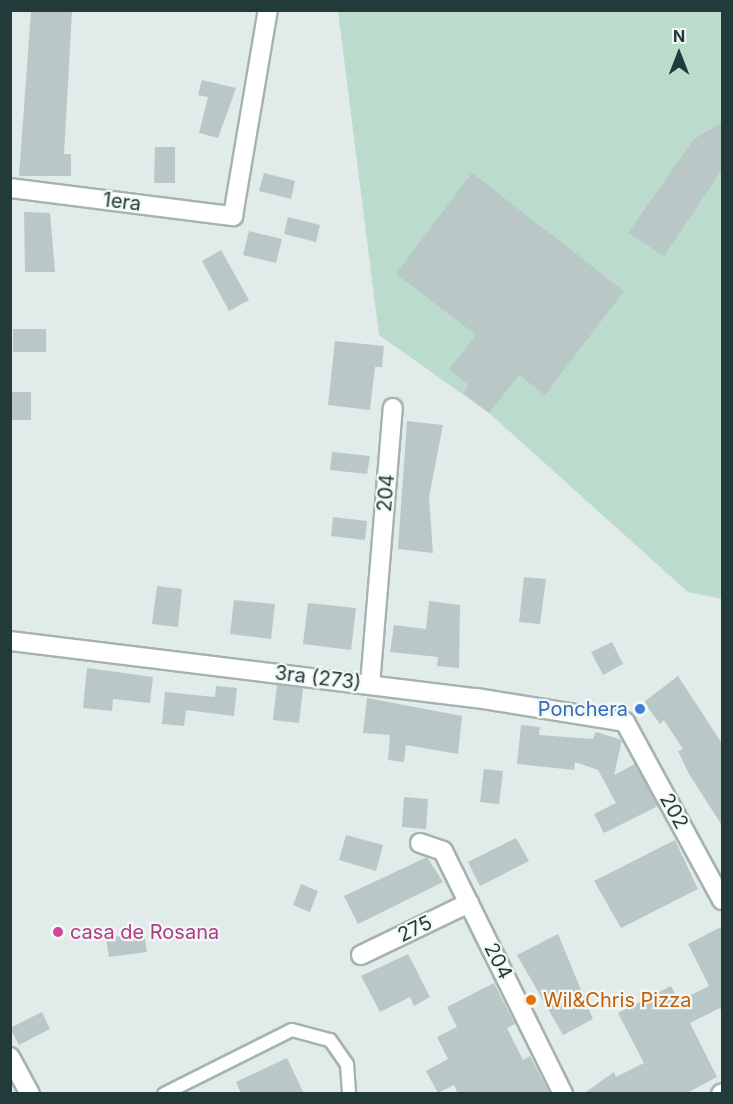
<!DOCTYPE html>
<style>
body{margin:0}
#map{position:relative;width:733px;height:1104px;overflow:hidden;background:#e1ebe9;font-family:Inter,sans-serif}
div>[style]{position:absolute}
.green>*{inset:0;background:#bbdbcc}
.building>*{inset:0;background:#b9c8c6}
.roads{filter:drop-shadow(2px 0 #a4b3b1) drop-shadow(-2px 0 #a4b3b1) drop-shadow(0 2px #a4b3b1) drop-shadow(0 -2px #a4b3b1)}
.lane>*{height:12px;margin:-6px;padding:0 6px;transform-origin:6px;border-radius:6px;background:#fff}
.street>*{height:18px;margin:-9px;padding:0 9px;transform-origin:9px;border-radius:9px;background:#fff}
.secondary>*{height:18px;margin:-9px;padding:0 9px;transform-origin:9px;border-radius:9px;background:#fff}
.dots>*{width:16px;height:16px;translate:-50% -50%;box-sizing:border-box;border:3px solid #f1f8f6;border-radius:50%}
span{translate:-50% -50%;white-space:nowrap;text-align:center;line-height:1.15;-webkit-text-stroke:4.5px #f1f8f6;paint-order:stroke}
.street-label{font-size:20px;color:#223b3a}
.shop-label{font-size:20px;color:#366cbe}
.right{translate:-100% -50%;text-align:right}
.hotel-label{font-size:20px;color:#b23c85}
.left{translate:0 -50%;text-align:left}
.food-label{font-size:20px;color:#c56008}
.frame{position:absolute;inset:0;border:12px solid #223b3a;pointer-events:none}
.north{position:absolute;left:649px;top:24px;width:60px;height:60px;-webkit-text-stroke:4px #f1f8f6;paint-order:stroke;rotate:0deg;font-size:16px;font-weight:700;line-height:24px;text-align:center;color:#223b3a}
.north::after{content:'';display:block;margin:auto;width:21px;height:27px;background:#223b3a;clip-path:polygon(50% 0,100% 100%,50% 72%,0 100%)}
</style>
<div id="map">
<div class="green">
<i style="clip-path:polygon(338px 11px,722px 11px,722px 599px,688px 592px,489px 413px,379px 335px)"></i>
</div>
<div class="building">
<i style="clip-path:polygon(31px 11px,72px 12px,64px 154px,71px 154px,71px 176px,19px 176px)"></i>
<i style="clip-path:polygon(202px 80px,236px 88px,218px 138px,199px 133px,208px 97px,198px 95px)"></i>
<i style="clip-path:polygon(723px 122px,723px 168px,664px 256px,628px 233px,694px 139px)"></i>
<i style="clip-path:polygon(155px 147px,175px 147px,175px 183px,154px 183px)"></i>
<i style="clip-path:polygon(264px 173px,295px 181px,291px 199px,259px 191px)"></i>
<i style="clip-path:polygon(472px 173px,624px 291px,545px 395px,519px 375px,489px 413px,463px 393px,469px 385px,449px 369px,476px 335px,396px 274px)"></i>
<i style="clip-path:polygon(24px 212px,50px 213px,55px 272px,25px 272px)"></i>
<i style="clip-path:polygon(288px 217px,320px 225px,316px 242px,284px 234px)"></i>
<i style="clip-path:polygon(249px 231px,282px 239px,276px 263px,243px 255px)"></i>
<i style="clip-path:polygon(221px 250px,249px 300px,229px 311px,202px 261px)"></i>
<i style="clip-path:polygon(13px 329px,46px 329px,46px 352px,13px 352px)"></i>
<i style="clip-path:polygon(335px 341px,384px 346px,382px 367px,375px 367px,370px 410px,328px 405px)"></i>
<i style="clip-path:polygon(10px 392px,31px 392px,31px 420px,10px 420px)"></i>
<i style="clip-path:polygon(407px 421px,443px 425px,429px 497px,433px 553px,398px 549px)"></i>
<i style="clip-path:polygon(332px 452px,370px 456px,367px 474px,330px 470px)"></i>
<i style="clip-path:polygon(333px 517px,367px 521px,365px 540px,331px 536px)"></i>
<i style="clip-path:polygon(524px 577px,546px 579px,540px 624px,519px 622px)"></i>
<i style="clip-path:polygon(157px 586px,182px 589px,178px 627px,152px 624px)"></i>
<i style="clip-path:polygon(234px 600px,275px 604px,271px 639px,230px 634px)"></i>
<i style="clip-path:polygon(429px 601px,460px 605px,459px 668px,437px 666px,438px 657px,390px 652px,394px 625px,426px 629px)"></i>
<i style="clip-path:polygon(308px 603px,356px 608px,351px 650px,303px 644px)"></i>
<i style="clip-path:polygon(612px 642px,623px 664px,603px 675px,591px 652px)"></i>
<i style="clip-path:polygon(87px 668px,153px 677px,150px 703px,113px 699px,112px 711px,83px 708px)"></i>
<i style="clip-path:polygon(678px 676px,723px 745px,723px 827px,689px 774px,678px 751px,683px 749px,664px 720px,660px 724px,644px 702px)"></i>
<i style="clip-path:polygon(277px 685px,303px 688px,299px 723px,273px 720px)"></i>
<i style="clip-path:polygon(216px 686px,237px 688px,234px 716px,186px 710px,184px 726px,162px 724px,165px 692px,215px 697px)"></i>
<i style="clip-path:polygon(367px 698px,462px 716px,458px 754px,406px 745px,404px 762px,388px 760px,390px 735px,363px 733px)"></i>
<i style="clip-path:polygon(521px 725px,540px 727px,539px 735px,593px 739px,596px 732px,622px 740px,614px 775px,635px 764px,658px 806px,604px 833px,594px 814px,616px 803px,598px 770px,575px 762px,574px 770px,517px 764px)"></i>
<i style="clip-path:polygon(484px 769px,503px 771px,499px 804px,480px 802px)"></i>
<i style="clip-path:polygon(404px 797px,428px 799px,426px 829px,402px 827px)"></i>
<i style="clip-path:polygon(346px 835px,383px 845px,376px 871px,339px 860px)"></i>
<i style="clip-path:polygon(516px 838px,529px 861px,480px 886px,468px 862px)"></i>
<i style="clip-path:polygon(675px 840px,698px 889px,621px 928px,594px 881px)"></i>
<i style="clip-path:polygon(427px 857px,443px 882px,358px 924px,344px 896px)"></i>
<i style="clip-path:polygon(301px 884px,318px 891px,310px 912px,293px 905px)"></i>
<i style="clip-path:polygon(723px 926px,723px 1013px,720px 1008px,690px 1023px,717px 1077px,685px 1094px,583px 1094px,614px 1072px,616px 1077px,644px 1063px,618px 1013px,671px 986px,679px 1001px,709px 986px,688px 944px)"></i>
<i style="clip-path:polygon(144px 933px,147px 952px,109px 957px,106px 938px)"></i>
<i style="clip-path:polygon(558px 934px,593px 1019px,563px 1035px,517px 955px)"></i>
<i style="clip-path:polygon(408px 954px,430px 997px,414px 1006px,410px 997px,380px 1012px,361px 976px)"></i>
<i style="clip-path:polygon(494px 983px,515px 1024px,507px 1028px,523px 1060px,530px 1056px,550px 1094px,458px 1094px,454px 1085px,438px 1093px,426px 1071px,448px 1059px,437px 1037px,457px 1027px,447px 1007px)"></i>
<i style="clip-path:polygon(42px 1012px,50px 1029px,19px 1045px,10px 1028px)"></i>
<i style="clip-path:polygon(287px 1058px,304px 1094px,241px 1094px,236px 1082px)"></i>
</div>
<div class="roads">
<div class="lane">
<i style="left:164px;top:1094px;width:143px;rotate:-26.6deg"></i>
<i style="left:292px;top:1030px;width:39px;rotate:15deg"></i>
<i style="left:330px;top:1040px;width:29px;rotate:55deg"></i>
<i style="left:347px;top:1064px;width:30px;rotate:86deg"></i>
</div>
<div class="street">
<i style="left:10px;top:188px;width:225px;rotate:7.2deg"></i>
<i style="left:233px;top:216px;width:209px;rotate:-80.4deg"></i>
<i style="left:10px;top:641px;width:470px;rotate:7deg"></i>
<i style="left:477px;top:698px;width:150px;rotate:9.2deg"></i>
<i style="left:625px;top:722px;width:203px;rotate:61.4deg"></i>
<i style="left:370px;top:685px;width:278px;rotate:-85.3deg"></i>
<i style="left:420px;top:843px;width:24px;rotate:19deg"></i>
<i style="left:443px;top:851px;width:271px;rotate:63.7deg"></i>
<i style="left:361px;top:955px;width:120px;rotate:-25.7deg"></i>
<i style="left:10px;top:1057px;width:42px;rotate:61.6deg"></i>
</div>
<div class="secondary">
<i style="left:721px;top:1094px;width:1px;rotate:-45deg"></i>
</div>
</div>
<div class="dots">
<i style="left:640px;top:709px;background:#3f7fe0"></i>
<i style="left:58px;top:932px;background:#d1479c"></i>
<i style="left:531px;top:1000px;background:#e8710a"></i>
</div>
<div class="street-label">
<span style="left:122px;top:202px;rotate:7deg">1era</span>
<span style="left:386px;top:493px;rotate:-85deg">204</span>
<span style="left:318px;top:678px;rotate:7deg">3ra (273)</span>
<span style="left:674px;top:811px;rotate:61deg">202</span>
<span style="left:415px;top:929px;rotate:-26deg">275</span>
<span style="left:498px;top:961px;rotate:63deg">204</span>
</div>
<div class="shop-label">
<span class="right" style="left:628px;top:709px">Ponchera</span>
</div>
<div class="hotel-label">
<span class="left" style="left:70px;top:932px">casa de Rosana</span>
</div>
<div class="food-label">
<span class="left" style="left:543px;top:1000px">Wil&amp;Chris Pizza</span>
</div>
<div class="frame"></div>
<div class="north">N</div>
</div>
